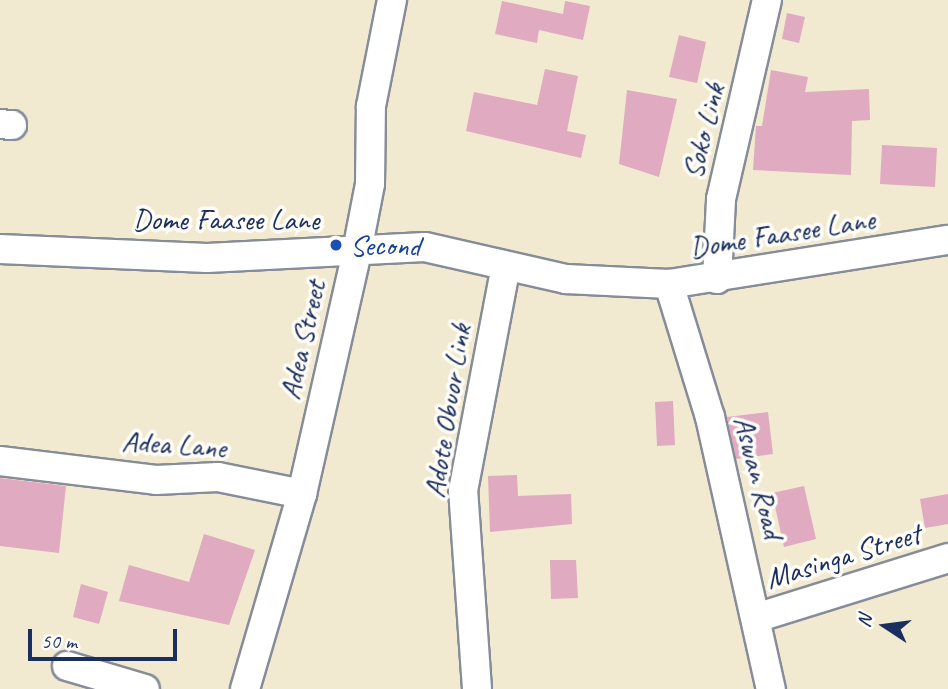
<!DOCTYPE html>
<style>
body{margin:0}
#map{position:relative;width:948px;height:689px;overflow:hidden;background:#f1ead1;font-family:Caveat,sans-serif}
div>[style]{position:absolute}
.building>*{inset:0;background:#e0aac1}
.roads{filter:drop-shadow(2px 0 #868c98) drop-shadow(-2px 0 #868c98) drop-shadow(0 2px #868c98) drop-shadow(0 -2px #868c98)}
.minor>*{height:28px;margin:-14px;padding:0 14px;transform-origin:14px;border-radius:14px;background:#fff}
.dots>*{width:19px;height:19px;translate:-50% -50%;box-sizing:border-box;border:4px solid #fdfcf7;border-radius:50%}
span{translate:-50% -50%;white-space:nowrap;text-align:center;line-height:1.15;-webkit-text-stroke:7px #fdfcf7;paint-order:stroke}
.street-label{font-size:30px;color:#1b2f5e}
.transit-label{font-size:30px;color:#164399}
.left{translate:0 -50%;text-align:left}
.north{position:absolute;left:850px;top:591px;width:70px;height:70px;-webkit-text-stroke:5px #fdfcf7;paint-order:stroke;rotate:283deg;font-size:19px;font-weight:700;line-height:28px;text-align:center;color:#1b2f5e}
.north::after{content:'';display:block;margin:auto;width:24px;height:32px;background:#1b2f5e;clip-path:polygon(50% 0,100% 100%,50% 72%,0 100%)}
.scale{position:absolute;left:28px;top:629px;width:149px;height:32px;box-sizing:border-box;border:4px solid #1b2f5e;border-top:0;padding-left:9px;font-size:21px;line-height:24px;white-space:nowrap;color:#1b2f5e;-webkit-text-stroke:5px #fdfcf7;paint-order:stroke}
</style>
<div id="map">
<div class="building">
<i style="clip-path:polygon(502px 1px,563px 14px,565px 1px,590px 6px,583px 40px,539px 30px,537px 43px,495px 34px)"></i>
<i style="clip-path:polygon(787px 13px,805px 17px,799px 43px,782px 39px)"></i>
<i style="clip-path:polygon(679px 35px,706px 42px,697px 83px,669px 77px)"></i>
<i style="clip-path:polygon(545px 69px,578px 76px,567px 131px,586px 135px,581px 158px,466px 131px,474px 92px,537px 105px)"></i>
<i style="clip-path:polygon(771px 70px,808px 77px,805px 92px,869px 89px,870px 120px,852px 121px,851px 175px,753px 170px,756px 126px,762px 126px)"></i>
<i style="clip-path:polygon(627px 90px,677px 99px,659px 177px,619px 164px)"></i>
<i style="clip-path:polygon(882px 145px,937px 148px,935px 187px,880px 184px)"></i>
<i style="clip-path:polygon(673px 401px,675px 445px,657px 446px,655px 402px)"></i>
<i style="clip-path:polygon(768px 412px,773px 454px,736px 459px,727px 417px)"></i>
<i style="clip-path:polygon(517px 475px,518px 496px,571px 494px,572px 524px,490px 532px,488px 476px)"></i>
<i style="clip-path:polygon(0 478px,66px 486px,59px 553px,0 546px)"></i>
<i style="clip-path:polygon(804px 486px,816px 539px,784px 547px,772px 493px)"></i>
<i style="clip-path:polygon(948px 494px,948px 524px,925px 528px,920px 499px)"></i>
<i style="clip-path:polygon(204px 534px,255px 550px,229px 625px,119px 601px,129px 565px,189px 582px)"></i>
<i style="clip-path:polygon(550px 560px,576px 560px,578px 598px,551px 599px)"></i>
<i style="clip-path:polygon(81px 584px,108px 592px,99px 624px,73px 617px)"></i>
</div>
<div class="roads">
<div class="minor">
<i style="left:0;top:124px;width:12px;rotate:5deg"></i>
<i style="left:0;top:249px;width:207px;rotate:2.5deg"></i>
<i style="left:207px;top:258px;width:218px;rotate:-2.9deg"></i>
<i style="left:425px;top:247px;width:145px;rotate:12.8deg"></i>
<i style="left:566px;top:279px;width:103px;rotate:2.8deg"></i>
<i style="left:669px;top:284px;width:282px;rotate:-9deg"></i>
<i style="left:717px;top:279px;width:80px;rotate:-87.1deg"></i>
<i style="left:721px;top:199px;width:204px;rotate:-77deg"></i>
<i style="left:669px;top:284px;width:139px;rotate:72.9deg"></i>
<i style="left:710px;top:417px;width:279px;rotate:77.4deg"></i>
<i style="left:0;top:461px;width:157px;rotate:6.9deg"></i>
<i style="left:156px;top:480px;width:62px;rotate:-2.8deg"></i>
<i style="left:218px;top:477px;width:86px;rotate:11.4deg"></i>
<i style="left:759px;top:617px;width:198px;rotate:-17.3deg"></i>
<i style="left:67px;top:666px;width:81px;rotate:16.4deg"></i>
<i style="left:245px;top:689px;width:203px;rotate:-73.7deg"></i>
<i style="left:302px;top:494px;width:249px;rotate:-77.2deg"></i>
<i style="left:357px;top:251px;width:68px;rotate:-79deg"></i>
<i style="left:370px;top:184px;width:78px;rotate:-89.3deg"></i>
<i style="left:371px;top:106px;width:108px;rotate:-78.8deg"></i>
<i style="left:477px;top:689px;width:198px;rotate:-94deg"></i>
<i style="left:463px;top:491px;width:225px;rotate:-79.2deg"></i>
</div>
</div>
<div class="dots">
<i style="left:336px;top:245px;background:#1a4fb4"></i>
</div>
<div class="street-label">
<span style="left:703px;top:131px;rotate:-76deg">Soko Link</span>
<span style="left:226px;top:219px">Dome Faasee Lane</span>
<span style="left:782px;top:233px;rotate:-9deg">Dome Faasee Lane</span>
<span style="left:302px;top:340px;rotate:-77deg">Adea Street</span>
<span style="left:447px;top:411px;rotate:-81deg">Adote Obuor Link</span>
<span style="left:174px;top:444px;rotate:4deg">Adea Lane</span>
<span style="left:759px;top:477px;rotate:76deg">Aswan Road</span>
<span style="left:843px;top:556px;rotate:-17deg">Masinga Street</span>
</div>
<div class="transit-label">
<span class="left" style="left:350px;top:245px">Second</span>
</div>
<div class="north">N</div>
<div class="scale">50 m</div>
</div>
